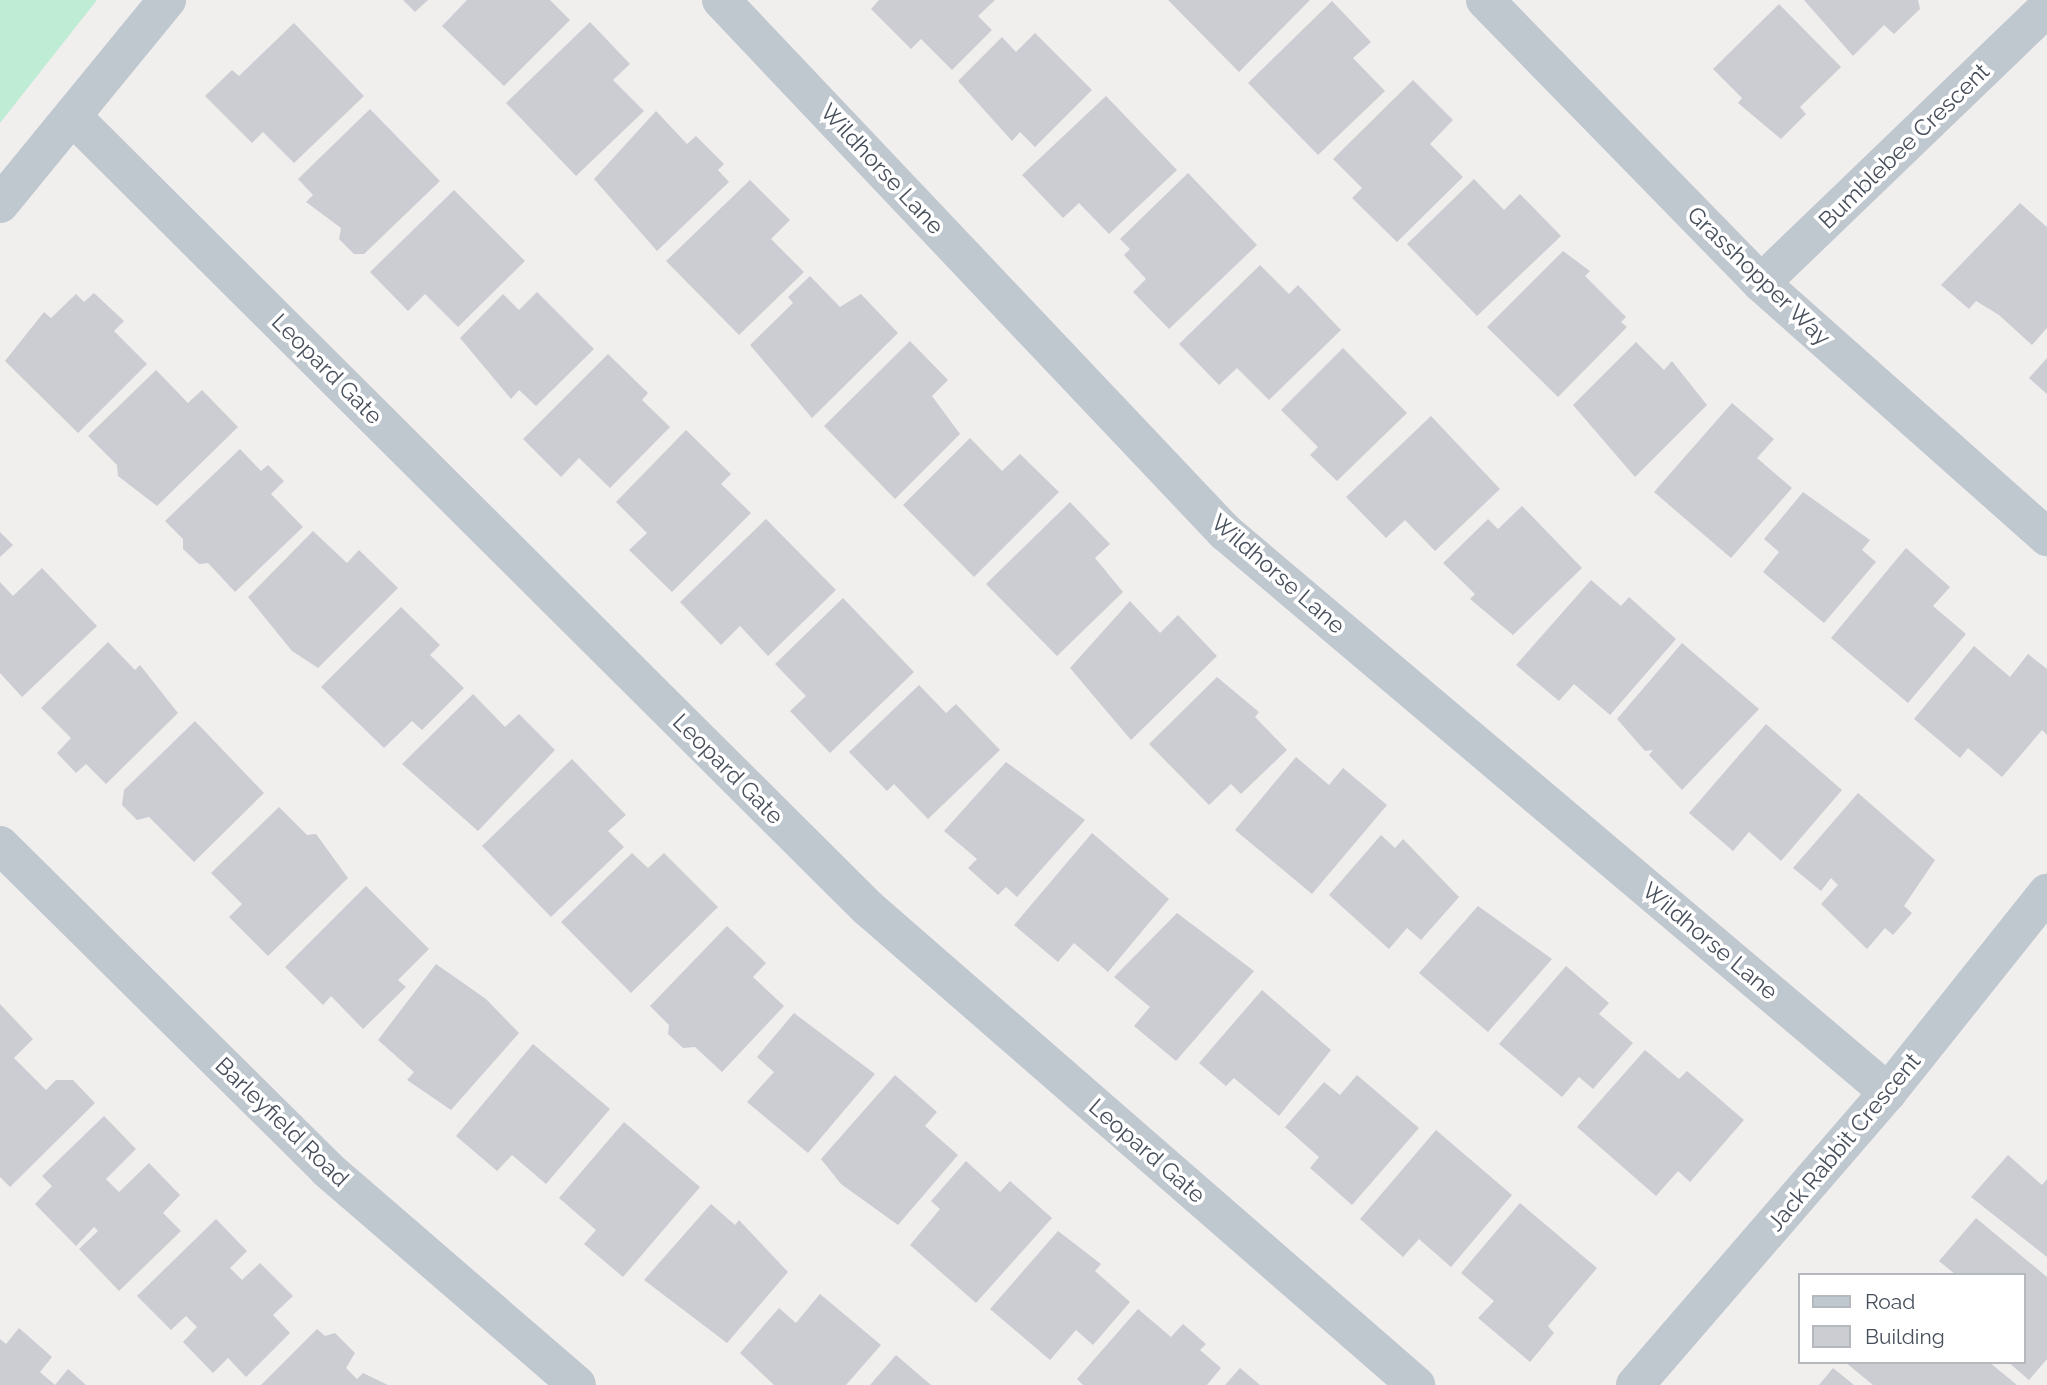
<!DOCTYPE html>
<style>
body{margin:0}
#map{position:relative;width:2047px;height:1385px;overflow:hidden;background:#f1eeee;font-family:Raleway,sans-serif}
div>[style]{position:absolute}
.green>*{inset:0;background:#bfecd5}
.building>*{inset:0;background:#cbcdd3}
.minor>*{height:38px;margin:-19px;padding:0 19px;transform-origin:19px;border-radius:19px;background:#bfc7cf}
span{translate:-50% -50%;white-space:nowrap;text-align:center;line-height:1.15;-webkit-text-stroke:7px #fff;paint-order:stroke}
.street-label{font-size:23px;color:#474f5b}
.legend{position:absolute;left:1798px;top:1273px;width:228px;height:91px;box-sizing:border-box;background:#fff;border:2px solid #b5b9bd;margin:0;padding:9px 12px;list-style:none;font-size:21px;color:#474f5b}
.legend li{display:flex;align-items:center;gap:14px;height:35px}
.legend b{width:35px;border:2px solid #b5b9bd}
</style>
<div id="map">
<div class="green">
<i style="clip-path:polygon(0 0,97px 0,0 123px)"></i>
</div>
<div class="building">
<i style="clip-path:polygon(403px 0,428px 0,415px 12px)"></i>
<i style="clip-path:polygon(467px 0,550px 0,570px 20px,504px 86px,442px 26px)"></i>
<i style="clip-path:polygon(879px 0,995px 0,978px 16px,992px 30px,952px 70px,921px 39px,911px 49px,871px 9px)"></i>
<i style="clip-path:polygon(1168px 0,1310px 0,1239px 72px)"></i>
<i style="clip-path:polygon(1804px 0,1918px 0,1920px 9px,1894px 34px,1884px 25px,1853px 56px)"></i>
<i style="clip-path:polygon(1332px 1px,1371px 42px,1353px 58px,1385px 91px,1318px 155px,1248px 83px)"></i>
<i style="clip-path:polygon(1779px 4px,1841px 67px,1800px 107px,1806px 114px,1781px 139px,1738px 103px,1742px 98px,1713px 69px)"></i>
<i style="clip-path:polygon(590px 22px,630px 64px,613px 80px,644px 111px,576px 176px,506px 103px)"></i>
<i style="clip-path:polygon(294px 23px,364px 96px,294px 163px,263px 132px,252px 143px,205px 96px,232px 70px,239px 76px)"></i>
<i style="clip-path:polygon(1035px 33px,1092px 90px,1035px 147px,1020px 132px,1012px 141px,958px 81px,1002px 37px,1016px 52px)"></i>
<i style="clip-path:polygon(1413px 80px,1453px 120px,1430px 144px,1463px 177px,1397px 242px,1352px 198px,1362px 188px,1333px 159px)"></i>
<i style="clip-path:polygon(1106px 96px,1177px 170px,1109px 234px,1079px 203px,1063px 218px,1022px 175px)"></i>
<i style="clip-path:polygon(370px 109px,440px 181px,364px 254px,354px 254px,339px 239px,341px 228px,306px 202px,313px 195px,298px 179px)"></i>
<i style="clip-path:polygon(656px 111px,687px 144px,696px 136px,724px 164px,718px 170px,729px 182px,657px 251px,594px 179px)"></i>
<i style="clip-path:polygon(1188px 173px,1257px 245px,1169px 329px,1133px 292px,1146px 279px,1124px 255px,1130px 249px,1120px 239px)"></i>
<i style="clip-path:polygon(1474px 179px,1504px 210px,1520px 194px,1561px 236px,1477px 316px,1407px 244px)"></i>
<i style="clip-path:polygon(750px 180px,790px 220px,771px 239px,804px 272px,739px 335px,666px 261px)"></i>
<i style="clip-path:polygon(454px 190px,525px 261px,458px 327px,425px 294px,408px 311px,370px 272px)"></i>
<i style="clip-path:polygon(2020px 203px,2047px 227px,2047px 328px,2032px 345px,1999px 315px,1976px 301px,1969px 309px,1941px 285px)"></i>
<i style="clip-path:polygon(1563px 251px,1590px 271px,1585px 276px,1626px 317px,1621px 322px,1627px 327px,1558px 397px,1487px 327px)"></i>
<i style="clip-path:polygon(1260px 265px,1289px 294px,1298px 285px,1341px 330px,1269px 400px,1237px 368px,1219px 385px,1179px 344px)"></i>
<i style="clip-path:polygon(810px 276px,840px 307px,861px 294px,898px 333px,812px 418px,750px 345px,793px 303px,788px 297px)"></i>
<i style="clip-path:polygon(537px 292px,594px 349px,536px 406px,519px 390px,511px 399px,460px 338px,503px 294px,519px 310px)"></i>
<i style="clip-path:polygon(94px 293px,124px 321px,114px 331px,147px 364px,78px 433px,5px 361px,44px 312px,51px 318px,76px 294px,84px 302px)"></i>
<i style="clip-path:polygon(910px 341px,948px 380px,932px 396px,960px 434px,895px 499px,824px 426px)"></i>
<i style="clip-path:polygon(1636px 342px,1664px 370px,1672px 361px,1707px 405px,1635px 477px,1573px 405px)"></i>
<i style="clip-path:polygon(1343px 348px,1407px 413px,1337px 481px,1310px 455px,1318px 447px,1281px 410px)"></i>
<i style="clip-path:polygon(608px 354px,648px 393px,642px 400px,670px 427px,610px 488px,579px 458px,561px 477px,523px 439px)"></i>
<i style="clip-path:polygon(2047px 358px,2047px 394px,2029px 378px)"></i>
<i style="clip-path:polygon(156px 370px,188px 403px,202px 390px,238px 427px,157px 506px,118px 476px,117px 465px,88px 436px)"></i>
<i style="clip-path:polygon(1732px 403px,1774px 439px,1757px 458px,1792px 488px,1731px 558px,1654px 492px)"></i>
<i style="clip-path:polygon(1431px 416px,1500px 489px,1435px 551px,1405px 520px,1386px 538px,1346px 497px)"></i>
<i style="clip-path:polygon(686px 430px,731px 474px,721px 484px,751px 513px,672px 592px,629px 550px,647px 533px,616px 502px)"></i>
<i style="clip-path:polygon(970px 438px,1002px 471px,1020px 454px,1059px 492px,974px 577px,903px 505px)"></i>
<i style="clip-path:polygon(240px 449px,261px 471px,268px 465px,284px 481px,271px 494px,303px 527px,235px 592px,208px 563px,199px 564px,183px 549px,183px 539px,165px 521px)"></i>
<i style="clip-path:polygon(1803px 492px,1870px 540px,1862px 550px,1876px 562px,1824px 623px,1763px 572px,1779px 552px,1764px 539px)"></i>
<i style="clip-path:polygon(1070px 502px,1110px 544px,1095px 558px,1123px 592px,1057px 656px,986px 584px)"></i>
<i style="clip-path:polygon(1522px 506px,1582px 568px,1513px 635px,1470px 599px,1475px 594px,1443px 563px,1488px 519px,1498px 529px)"></i>
<i style="clip-path:polygon(766px 519px,836px 590px,768px 656px,740px 626px,721px 645px,680px 602px)"></i>
<i style="clip-path:polygon(313px 531px,347px 563px,359px 550px,398px 588px,318px 668px,292px 651px,248px 597px)"></i>
<i style="clip-path:polygon(0 532px,13px 545px,0 557px)"></i>
<i style="clip-path:polygon(1906px 548px,1950px 587px,1933px 606px,1966px 634px,1908px 703px,1831px 638px)"></i>
<i style="clip-path:polygon(42px 568px,97px 626px,22px 697px,0 673px,0 582px,13px 596px)"></i>
<i style="clip-path:polygon(1591px 580px,1621px 606px,1629px 597px,1676px 639px,1610px 715px,1574px 684px,1559px 701px,1516px 665px)"></i>
<i style="clip-path:polygon(843px 598px,914px 672px,830px 753px,790px 711px,806px 696px,775px 664px)"></i>
<i style="clip-path:polygon(1130px 601px,1160px 633px,1178px 615px,1217px 656px,1131px 740px,1070px 668px)"></i>
<i style="clip-path:polygon(401px 607px,440px 645px,430px 655px,464px 688px,422px 730px,412px 721px,384px 748px,321px 687px)"></i>
<i style="clip-path:polygon(108px 642px,135px 670px,140px 665px,178px 713px,106px 784px,86px 764px,76px 773px,57px 753px,71px 738px,41px 708px)"></i>
<i style="clip-path:polygon(1682px 643px,1759px 709px,1682px 790px,1649px 755px,1653px 750px,1645px 751px,1617px 719px)"></i>
<i style="clip-path:polygon(1974px 646px,2010px 677px,2028px 654px,2047px 669px,2047px 735px,2042px 730px,2002px 777px,1968px 748px,1960px 758px,1914px 719px)"></i>
<i style="clip-path:polygon(1217px 677px,1259px 712px,1255px 717px,1287px 750px,1241px 794px,1231px 784px,1209px 805px,1149px 744px)"></i>
<i style="clip-path:polygon(919px 685px,946px 713px,956px 704px,1000px 750px,928px 819px,894px 784px,887px 791px,849px 752px)"></i>
<i style="clip-path:polygon(473px 694px,505px 727px,519px 714px,555px 750px,478px 831px,402px 764px)"></i>
<i style="clip-path:polygon(195px 721px,264px 793px,194px 862px,149px 817px,137px 820px,122px 805px,124px 790px)"></i>
<i style="clip-path:polygon(1766px 724px,1842px 790px,1781px 861px,1749px 832px,1733px 851px,1689px 813px)"></i>
<i style="clip-path:polygon(1296px 757px,1329px 785px,1343px 768px,1387px 805px,1312px 894px,1235px 830px)"></i>
<i style="clip-path:polygon(572px 759px,626px 815px,608px 831px,624px 847px,551px 917px,482px 846px)"></i>
<i style="clip-path:polygon(1006px 762px,1085px 820px,1017px 897px,1006px 887px,998px 895px,968px 868px,977px 859px,944px 831px)"></i>
<i style="clip-path:polygon(1858px 793px,1935px 860px,1904px 906px,1912px 913px,1893px 935px,1885px 928px,1867px 949px,1821px 904px,1838px 885px,1831px 878px,1821px 891px,1793px 868px)"></i>
<i style="clip-path:polygon(279px 807px,307px 835px,316px 834px,348px 878px,268px 956px,229px 917px,242px 904px,211px 873px)"></i>
<i style="clip-path:polygon(1092px 833px,1169px 899px,1108px 972px,1074px 943px,1058px 962px,1014px 925px)"></i>
<i style="clip-path:polygon(1381px 835px,1395px 848px,1403px 839px,1459px 897px,1421px 940px,1407px 928px,1389px 949px,1329px 895px)"></i>
<i style="clip-path:polygon(632px 853px,648px 868px,664px 853px,718px 907px,631px 993px,561px 922px)"></i>
<i style="clip-path:polygon(366px 886px,429px 949px,398px 980px,406px 987px,363px 1029px,331px 996px,323px 1005px,285px 967px)"></i>
<i style="clip-path:polygon(1478px 906px,1552px 959px,1488px 1032px,1419px 973px)"></i>
<i style="clip-path:polygon(1177px 913px,1254px 971px,1176px 1061px,1134px 1026px,1150px 1007px,1114px 977px)"></i>
<i style="clip-path:polygon(727px 926px,766px 963px,753px 977px,784px 1006px,722px 1072px,695px 1047px,683px 1048px,668px 1034px,669px 1025px,650px 1006px)"></i>
<i style="clip-path:polygon(436px 964px,486px 999px,519px 1033px,451px 1110px,407px 1080px,414px 1072px,378px 1040px)"></i>
<i style="clip-path:polygon(1566px 966px,1609px 1003px,1599px 1014px,1633px 1043px,1593px 1089px,1579px 1077px,1562px 1097px,1499px 1044px)"></i>
<i style="clip-path:polygon(1262px 990px,1331px 1050px,1279px 1116px,1234px 1078px,1226px 1086px,1199px 1063px)"></i>
<i style="clip-path:polygon(0 1004px,33px 1039px,14px 1058px,46px 1090px,56px 1080px,73px 1080px,95px 1103px,10px 1187px,0 1177px)"></i>
<i style="clip-path:polygon(794px 1013px,875px 1074px,808px 1153px,747px 1102px,774px 1072px,757px 1057px)"></i>
<i style="clip-path:polygon(533px 1044px,610px 1109px,546px 1184px,512px 1155px,497px 1171px,456px 1136px)"></i>
<i style="clip-path:polygon(1645px 1050px,1679px 1079px,1687px 1071px,1744px 1120px,1690px 1182px,1678px 1171px,1656px 1196px,1577px 1127px)"></i>
<i style="clip-path:polygon(895px 1075px,937px 1112px,925px 1126px,958px 1155px,898px 1225px,841px 1184px,821px 1159px)"></i>
<i style="clip-path:polygon(1357px 1075px,1419px 1128px,1352px 1205px,1310px 1168px,1319px 1157px,1285px 1127px,1324px 1082px,1340px 1095px)"></i>
<i style="clip-path:polygon(104px 1116px,136px 1149px,106px 1179px,119px 1192px,149px 1163px,180px 1195px,163px 1213px,181px 1231px,119px 1291px,79px 1249px,98px 1231px,94px 1227px,76px 1246px,35px 1204px,52px 1186px,42px 1176px)"></i>
<i style="clip-path:polygon(624px 1122px,700px 1187px,623px 1277px,584px 1244px,596px 1230px,559px 1198px)"></i>
<i style="clip-path:polygon(1436px 1130px,1512px 1195px,1451px 1267px,1419px 1239px,1403px 1257px,1360px 1219px)"></i>
<i style="clip-path:polygon(2008px 1155px,2042px 1185px,2047px 1179px,2047px 1257px,1971px 1197px)"></i>
<i style="clip-path:polygon(966px 1161px,1000px 1192px,1010px 1181px,1052px 1218px,976px 1303px,910px 1245px,940px 1209px,931px 1201px)"></i>
<i style="clip-path:polygon(1520px 1203px,1597px 1268px,1548px 1326px,1554px 1333px,1530px 1362px,1478px 1318px,1494px 1301px,1461px 1273px)"></i>
<i style="clip-path:polygon(711px 1204px,735px 1225px,739px 1220px,788px 1272px,727px 1343px,644px 1280px)"></i>
<i style="clip-path:polygon(1976px 1218px,2047px 1277px,2047px 1359px,2029px 1380px,2008px 1362px,2024px 1362px,2024px 1275px,1956px 1275px,1939px 1261px)"></i>
<i style="clip-path:polygon(216px 1219px,247px 1251px,230px 1268px,242px 1280px,260px 1263px,293px 1296px,273px 1315px,290px 1333px,246px 1377px,228px 1358px,213px 1373px,183px 1342px,197px 1327px,186px 1316px,171px 1330px,137px 1296px)"></i>
<i style="clip-path:polygon(1058px 1231px,1101px 1264px,1095px 1271px,1130px 1302px,1093px 1345px,1076px 1330px,1050px 1360px,990px 1309px)"></i>
<i style="clip-path:polygon(820px 1294px,881px 1345px,846px 1385px,774px 1385px,740px 1353px,779px 1308px,796px 1323px)"></i>
<i style="clip-path:polygon(1138px 1309px,1171px 1337px,1183px 1324px,1206px 1344px,1200px 1350px,1221px 1368px,1207px 1385px,1083px 1385px,1077px 1379px)"></i>
<i style="clip-path:polygon(19px 1328px,52px 1357px,40px 1372px,55px 1385px,68px 1369px,86px 1385px,0 1385px,0 1339px,6px 1344px)"></i>
<i style="clip-path:polygon(317px 1329px,325px 1336px,335px 1333px,355px 1353px,346px 1368px,357px 1379px,363px 1373px,388px 1385px,261px 1385px)"></i>
<i style="clip-path:polygon(896px 1355px,931px 1385px,870px 1385px)"></i>
<i style="clip-path:polygon(1845px 1362px,1989px 1362px,2017px 1385px,1873px 1385px)"></i>
<i style="clip-path:polygon(1240px 1368px,1260px 1385px,1225px 1385px)"></i>
<i style="clip-path:polygon(1833px 1368px,1854px 1385px,1819px 1385px)"></i>
</div>
<div class="minor">
<i style="left:721px;top:0;width:733px;rotate:46.55deg"></i>
<i style="left:1225px;top:532px;width:868px;rotate:40.19deg"></i>
<i style="left:1485px;top:0;width:395px;rotate:45.7deg"></i>
<i style="left:1761px;top:283px;width:383px;rotate:41.6deg"></i>
<i style="left:74px;top:118px;width:1120px;rotate:44.86deg"></i>
<i style="left:868px;top:908px;width:727px;rotate:41.04deg"></i>
<i style="left:0;top:204px;width:264px;rotate:-50.7deg"></i>
<i style="left:1761px;top:283px;width:397px;rotate:-43.9deg"></i>
<i style="left:0;top:845px;width:460px;rotate:44.7deg"></i>
<i style="left:327px;top:1169px;width:330px;rotate:40.8deg"></i>
<i style="left:1635px;top:1385px;width:387px;rotate:-49.2deg"></i>
<i style="left:1888px;top:1092px;width:255px;rotate:-51.4deg"></i>
</div>
<div class="street-label">
<span style="left:1904px;top:146px;rotate:-44deg">Bumblebee Crescent</span>
<span style="left:882px;top:169px;rotate:47deg">Wildhorse Lane</span>
<span style="left:1759px;top:276px;rotate:44deg">Grasshopper Way</span>
<span style="left:327px;top:369px;rotate:45deg">Leopard Gate</span>
<span style="left:1278px;top:574px;rotate:41deg">Wildhorse Lane</span>
<span style="left:728px;top:769px;rotate:45deg">Leopard Gate</span>
<span style="left:1710px;top:941px;rotate:40deg">Wildhorse Lane</span>
<span style="left:282px;top:1122px;rotate:44deg">Barleyfield Road</span>
<span style="left:1844px;top:1142px;rotate:-50deg">Jack Rabbit Crescent</span>
<span style="left:1147px;top:1151px;rotate:41deg">Leopard Gate</span>
</div>
<ul class="legend">
<li><b style="height:9px;background:#bfc7cf"></b>Road</li>
<li><b style="height:19px;background:#cbcdd3"></b>Building</li>
</ul>
</div>
